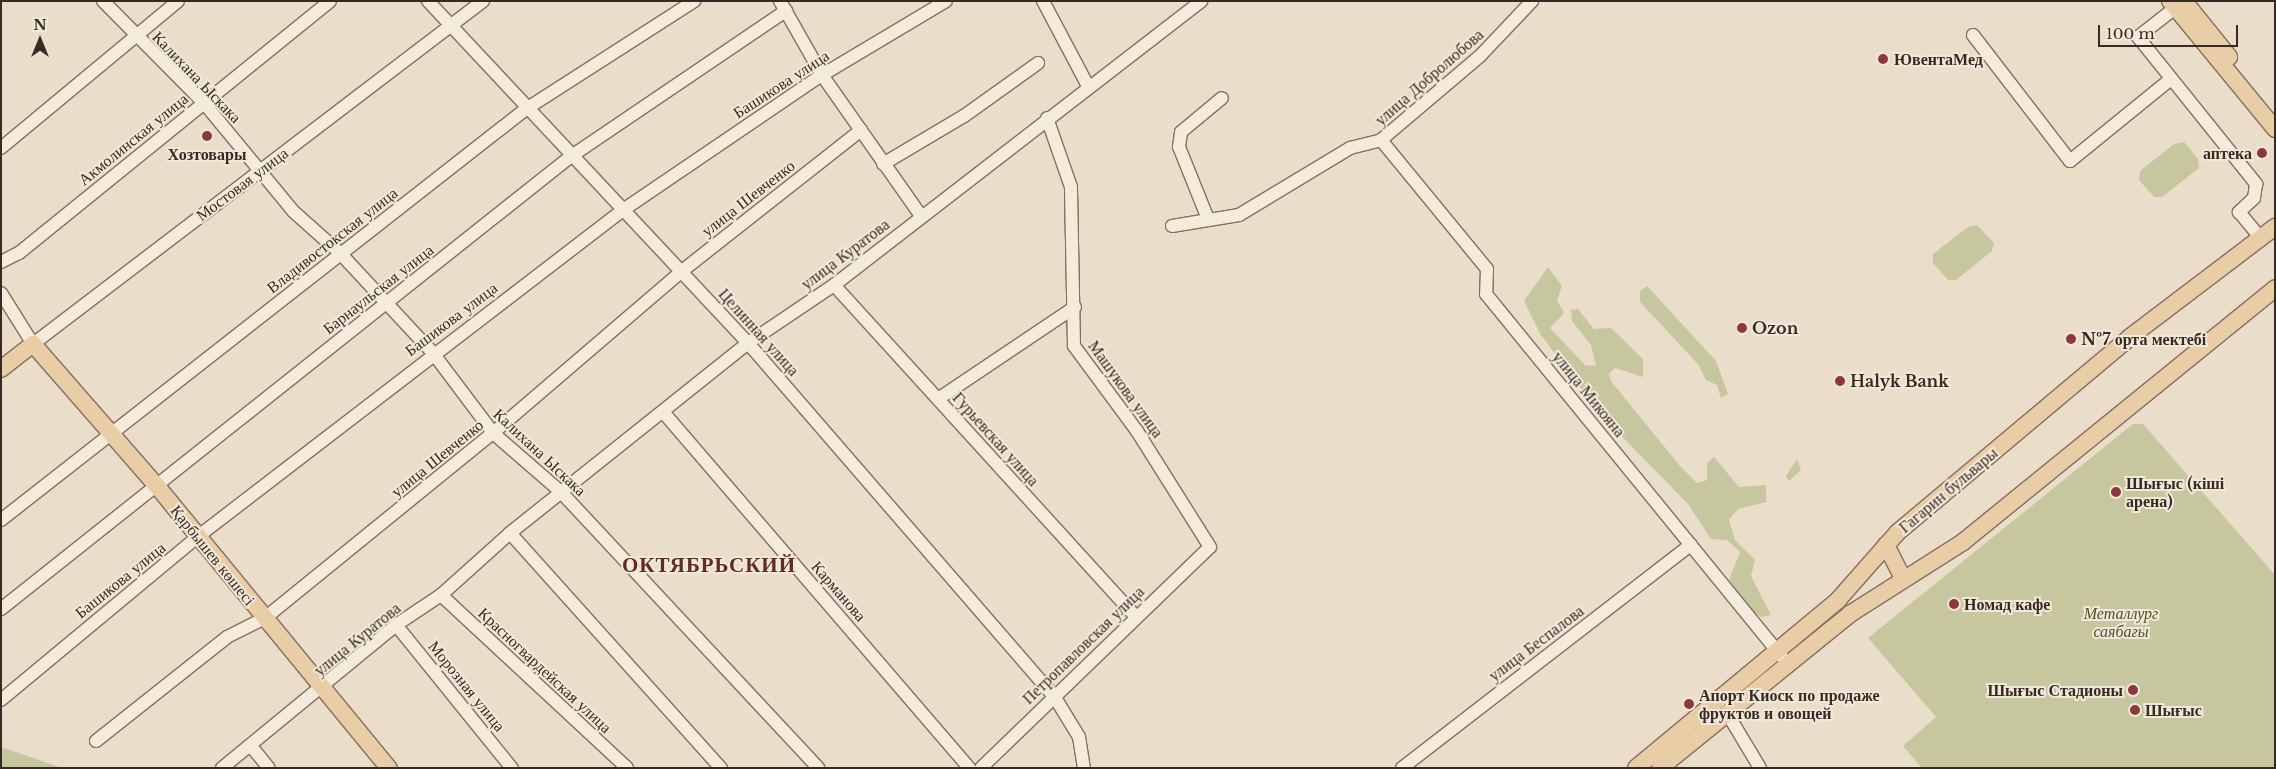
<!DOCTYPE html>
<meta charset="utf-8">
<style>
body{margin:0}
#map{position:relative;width:2276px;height:769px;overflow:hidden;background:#eaddca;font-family:"Libre Baskerville",serif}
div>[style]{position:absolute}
.green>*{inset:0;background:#c7c79f}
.roads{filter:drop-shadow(1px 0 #857060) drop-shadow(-1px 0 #857060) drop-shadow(0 1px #857060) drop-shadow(0 -1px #857060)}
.minor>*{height:12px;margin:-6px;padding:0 6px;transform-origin:6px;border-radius:6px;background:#f5ebdc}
.major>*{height:16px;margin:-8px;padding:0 8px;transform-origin:8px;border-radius:8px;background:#e8cda7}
.dots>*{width:14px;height:14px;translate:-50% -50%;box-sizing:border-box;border:2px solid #f2e8d9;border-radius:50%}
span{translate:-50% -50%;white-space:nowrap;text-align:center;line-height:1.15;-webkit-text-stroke:4px #f2e8d9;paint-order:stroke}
.poi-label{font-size:16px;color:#372a22;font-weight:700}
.left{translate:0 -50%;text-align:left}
.right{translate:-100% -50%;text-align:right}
.street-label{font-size:16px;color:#372a22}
.park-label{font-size:16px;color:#4b512b;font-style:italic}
.district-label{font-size:21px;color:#5f2c26;font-weight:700;letter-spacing:1px}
.frame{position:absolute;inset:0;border:2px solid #372a22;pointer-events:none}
.north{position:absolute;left:15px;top:15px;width:50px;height:50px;-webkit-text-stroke:4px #f2e8d9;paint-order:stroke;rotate:0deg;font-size:14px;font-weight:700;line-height:20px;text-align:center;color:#372a22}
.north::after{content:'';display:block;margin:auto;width:18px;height:22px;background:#372a22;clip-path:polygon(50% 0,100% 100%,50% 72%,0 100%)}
.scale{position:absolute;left:2098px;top:25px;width:140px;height:22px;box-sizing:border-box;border:2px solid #372a22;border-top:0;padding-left:6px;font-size:15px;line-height:18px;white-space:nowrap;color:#372a22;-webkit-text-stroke:4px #f2e8d9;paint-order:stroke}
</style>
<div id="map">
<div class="green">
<i style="clip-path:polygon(2184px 142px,2198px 159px,2199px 168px,2162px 197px,2154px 197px,2139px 180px,2140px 171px,2174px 144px)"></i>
<i style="clip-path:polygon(1977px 225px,1994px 243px,1992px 251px,1956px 280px,1948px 280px,1933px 263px,1933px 254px,1968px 227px)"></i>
<i style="clip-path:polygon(1548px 267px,1562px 286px,1557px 300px,1564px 313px,1550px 328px,1585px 365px,1596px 366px,1591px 345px,1572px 321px,1571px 310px,1578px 309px,1594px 329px,1611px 328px,1643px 359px,1643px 377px,1615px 368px,1609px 374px,1611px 381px,1680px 466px,1697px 483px,1707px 480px,1707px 463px,1714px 457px,1739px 487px,1766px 485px,1766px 502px,1738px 509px,1729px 520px,1735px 540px,1755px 560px,1751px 576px,1771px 615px,1761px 617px,1753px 611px,1729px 580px,1740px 552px,1727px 540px,1711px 539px,1688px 504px,1600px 414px,1541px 335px,1524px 301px)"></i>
<i style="clip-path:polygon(1647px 286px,1716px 361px,1728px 394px,1721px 398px,1717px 385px,1706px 380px,1698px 364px,1640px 302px,1640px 291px)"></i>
<i style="clip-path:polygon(2133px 424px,2143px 424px,2275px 575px,2275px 768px,1922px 768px,1903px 746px,1936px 717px,1868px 638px)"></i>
<i style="clip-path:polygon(1797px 459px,1801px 470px,1789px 481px,1786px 476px)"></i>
<i style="clip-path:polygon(1px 747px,62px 768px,1px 768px)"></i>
</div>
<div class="roads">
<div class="minor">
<i style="left:103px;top:1px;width:144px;rotate:45.3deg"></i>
<i style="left:204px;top:103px;width:141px;rotate:50.5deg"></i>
<i style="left:294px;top:212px;width:62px;rotate:41.7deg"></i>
<i style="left:340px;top:253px;width:137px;rotate:47.1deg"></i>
<i style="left:433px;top:353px;width:100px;rotate:53.1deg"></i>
<i style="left:493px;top:433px;width:90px;rotate:40.9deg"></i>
<i style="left:561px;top:492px;width:377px;rotate:47deg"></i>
<i style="left:428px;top:1px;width:468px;rotate:46.9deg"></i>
<i style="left:748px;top:343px;width:467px;rotate:49.1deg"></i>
<i style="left:1054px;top:696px;width:48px;rotate:58.6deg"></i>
<i style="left:1079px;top:737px;width:31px;rotate:81deg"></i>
<i style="left:780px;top:1px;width:85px;rotate:60.4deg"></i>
<i style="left:822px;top:75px;width:172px;rotate:54.9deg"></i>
<i style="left:1043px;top:1px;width:98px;rotate:62.1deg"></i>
<i style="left:2175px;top:8px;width:47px;rotate:141.9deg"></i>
<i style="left:2138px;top:37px;width:189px;rotate:51.2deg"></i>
<i style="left:2256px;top:184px;width:14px;rotate:98deg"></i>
<i style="left:2254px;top:198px;width:21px;rotate:137deg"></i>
<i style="left:2239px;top:212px;width:34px;rotate:50deg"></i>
<i style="left:1973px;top:35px;width:159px;rotate:52.4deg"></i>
<i style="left:2070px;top:161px;width:130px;rotate:-39.1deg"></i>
<i style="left:1381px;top:140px;width:167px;rotate:50.6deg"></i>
<i style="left:1487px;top:269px;width:25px;rotate:92deg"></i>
<i style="left:1486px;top:294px;width:468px;rotate:50.8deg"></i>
<i style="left:1px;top:148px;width:230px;rotate:-39.7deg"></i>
<i style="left:883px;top:164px;width:94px;rotate:-30.7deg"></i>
<i style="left:964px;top:116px;width:91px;rotate:-35.6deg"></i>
<i style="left:1208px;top:219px;width:78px;rotate:-111.9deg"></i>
<i style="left:1179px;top:147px;width:15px;rotate:-82deg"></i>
<i style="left:1181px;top:132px;width:53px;rotate:-39.7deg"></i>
<i style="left:1172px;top:226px;width:68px;rotate:-9.3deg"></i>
<i style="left:1239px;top:215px;width:130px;rotate:-31.1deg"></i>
<i style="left:1350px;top:148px;width:32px;rotate:-14deg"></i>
<i style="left:1381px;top:140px;width:130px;rotate:-40.3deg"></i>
<i style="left:1480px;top:56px;width:76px;rotate:-46.6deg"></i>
<i style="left:1px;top:262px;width:20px;rotate:-27deg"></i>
<i style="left:19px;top:253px;width:400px;rotate:-39deg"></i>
<i style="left:834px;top:285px;width:447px;rotate:47.7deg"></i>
<i style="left:1px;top:293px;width:60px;rotate:57.9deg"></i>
<i style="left:33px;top:344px;width:566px;rotate:-37.32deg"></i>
<i style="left:938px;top:399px;width:165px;rotate:-33.9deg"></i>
<i style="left:664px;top:413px;width:468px;rotate:49.3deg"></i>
<i style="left:1px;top:520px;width:667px;rotate:-38.06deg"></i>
<i style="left:526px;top:109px;width:200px;rotate:-32.7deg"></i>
<i style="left:510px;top:533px;width:316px;rotate:48.1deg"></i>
<i style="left:441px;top:595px;width:254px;rotate:42.9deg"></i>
<i style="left:1px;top:609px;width:727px;rotate:-38.46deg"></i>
<i style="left:570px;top:157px;width:261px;rotate:-34.1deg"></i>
<i style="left:396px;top:625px;width:184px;rotate:51deg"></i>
<i style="left:1px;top:700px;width:254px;rotate:-39.7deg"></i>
<i style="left:196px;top:538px;width:538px;rotate:-37.53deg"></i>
<i style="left:623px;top:210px;width:240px;rotate:-34.2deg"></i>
<i style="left:822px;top:75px;width:144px;rotate:-30.8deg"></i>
<i style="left:1727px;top:713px;width:64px;rotate:59deg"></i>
<i style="left:96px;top:741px;width:167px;rotate:-38.4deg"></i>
<i style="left:227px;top:637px;width:42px;rotate:-26.6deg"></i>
<i style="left:265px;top:618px;width:294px;rotate:-39.1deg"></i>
<i style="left:493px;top:433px;width:249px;rotate:-40.6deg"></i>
<i style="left:682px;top:271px;width:228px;rotate:-38.2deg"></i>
<i style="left:251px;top:746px;width:28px;rotate:51deg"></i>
<i style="left:222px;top:768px;width:225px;rotate:-39.4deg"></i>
<i style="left:396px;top:625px;width:54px;rotate:-33.7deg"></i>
<i style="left:441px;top:595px;width:93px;rotate:-41.9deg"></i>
<i style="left:510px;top:533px;width:305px;rotate:-38.6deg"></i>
<i style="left:748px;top:343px;width:104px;rotate:-34deg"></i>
<i style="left:834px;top:285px;width:464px;rotate:-37.7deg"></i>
<i style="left:981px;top:768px;width:318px;rotate:-44deg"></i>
<i style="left:1210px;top:547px;width:137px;rotate:-122.2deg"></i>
<i style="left:1137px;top:431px;width:106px;rotate:-126.5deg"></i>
<i style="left:1074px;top:346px;width:159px;rotate:-91.1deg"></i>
<i style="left:1071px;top:187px;width:73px;rotate:-109.2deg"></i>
<i style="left:1402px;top:768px;width:365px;rotate:-37.7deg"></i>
</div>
<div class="major">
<i style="left:2170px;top:1px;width:166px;rotate:50.6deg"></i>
<i style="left:2184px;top:1px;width:72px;rotate:51.2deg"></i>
<i style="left:1px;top:369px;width:41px;rotate:-38deg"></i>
<i style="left:33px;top:344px;width:189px;rotate:48.9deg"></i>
<i style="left:157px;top:486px;width:365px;rotate:50.6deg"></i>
<i style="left:1886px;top:545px;width:37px;rotate:63deg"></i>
<i style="left:1636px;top:768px;width:263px;rotate:-39.7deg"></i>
<i style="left:1838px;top:600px;width:91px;rotate:-48.6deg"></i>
<i style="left:1898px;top:532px;width:303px;rotate:-40deg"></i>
<i style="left:2130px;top:337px;width:182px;rotate:-37.2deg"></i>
<i style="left:1660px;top:768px;width:245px;rotate:-39deg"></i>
<i style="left:1850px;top:614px;width:134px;rotate:-32.5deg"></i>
<i style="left:1963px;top:542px;width:402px;rotate:-39.1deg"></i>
</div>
</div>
<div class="dots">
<i style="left:1883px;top:59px;background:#8d3740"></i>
<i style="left:207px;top:136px;background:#8d3740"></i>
<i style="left:2262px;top:153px;background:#8d3740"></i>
<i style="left:1742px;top:328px;background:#8d3740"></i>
<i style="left:2071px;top:339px;background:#8d3740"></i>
<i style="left:1840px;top:381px;background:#8d3740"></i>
<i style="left:2116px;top:492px;background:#8d3740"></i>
<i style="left:1954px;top:604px;background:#8d3740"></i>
<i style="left:2133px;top:690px;background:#8d3740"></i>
<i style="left:1689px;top:704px;background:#8d3740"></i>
<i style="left:2135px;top:710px;background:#8d3740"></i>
</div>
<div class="poi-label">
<span class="left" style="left:1894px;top:59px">ЮвентаМед</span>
<span class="right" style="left:2252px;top:153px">аптека</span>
<span style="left:207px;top:154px">Хозтовары</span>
<span class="left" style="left:1752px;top:328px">Ozon</span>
<span class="left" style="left:2081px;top:339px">№7 орта мектебі</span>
<span class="left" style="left:1850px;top:381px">Halyk Bank</span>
<span class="left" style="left:2126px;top:492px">Шығыс (кіші<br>арена)</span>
<span class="left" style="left:1964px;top:604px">Номад кафе</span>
<span class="right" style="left:2123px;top:690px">Шығыс Стадионы</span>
<span class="left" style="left:1699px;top:704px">Апорт Киоск по продаже<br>фруктов и овощей</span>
<span class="left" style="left:2145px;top:710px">Шығыс</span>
</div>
<div class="street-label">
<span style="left:197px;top:77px;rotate:46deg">Калихана Ыскака</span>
<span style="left:1429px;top:77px;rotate:-41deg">улица Добролюбова</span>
<span style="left:781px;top:84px;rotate:-33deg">Башикова улица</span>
<span style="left:133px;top:139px;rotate:-39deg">Акмолинская улица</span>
<span style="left:242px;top:184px;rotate:-37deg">Мостовая улица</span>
<span style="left:748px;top:198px;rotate:-38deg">улица Шевченко</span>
<span style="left:332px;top:240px;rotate:-38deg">Владивостокская улица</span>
<span style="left:845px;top:254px;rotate:-37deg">улица Куратова</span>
<span style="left:378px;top:289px;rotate:-38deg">Барнаульская улица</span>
<span style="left:451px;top:319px;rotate:-37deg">Башикова улица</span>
<span style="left:759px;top:332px;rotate:48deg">Целинная улица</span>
<span style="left:1126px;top:389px;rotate:54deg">Машукова улица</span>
<span style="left:1589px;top:394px;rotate:51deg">улица Микояна</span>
<span style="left:996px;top:439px;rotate:48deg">Гурьевская улица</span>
<span style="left:540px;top:452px;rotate:43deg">Калихана Ыскака</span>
<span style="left:437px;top:458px;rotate:-39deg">улица Шевченко</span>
<span style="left:1948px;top:490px;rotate:-40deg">Гагарин бульвары</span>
<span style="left:213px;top:555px;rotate:51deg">Қарбышев көшесі</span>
<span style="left:120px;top:580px;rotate:-39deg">Башикова улица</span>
<span style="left:839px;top:591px;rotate:49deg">Карманова</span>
<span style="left:357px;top:639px;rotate:-39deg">улица Куратова</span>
<span style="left:1536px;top:643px;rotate:-37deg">улица Беспалова</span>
<span style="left:1083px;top:645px;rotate:-44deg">Петропавловская улица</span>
<span style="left:545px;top:670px;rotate:43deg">Красногвардейская улица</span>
<span style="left:467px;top:686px;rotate:51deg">Морозная улица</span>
</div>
<div class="park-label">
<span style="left:2121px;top:622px">Металлург<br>саябағы</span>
</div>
<div class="district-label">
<span style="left:709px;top:565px">ОКТЯБРЬСКИЙ</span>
</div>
<div class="frame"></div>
<div class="north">N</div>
<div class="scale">100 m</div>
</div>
